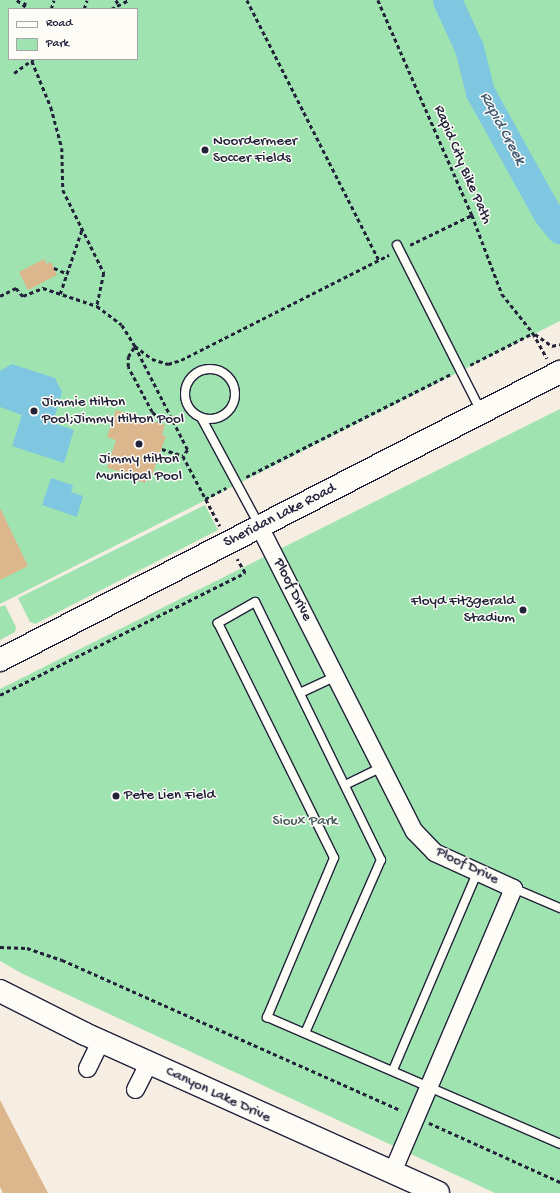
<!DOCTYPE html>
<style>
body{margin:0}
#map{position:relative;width:560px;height:1193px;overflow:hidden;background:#f6eee2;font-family:"Gochi Hand",sans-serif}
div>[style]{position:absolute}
.green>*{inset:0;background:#9fe4b0}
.water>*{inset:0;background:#7fc6e0}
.river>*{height:29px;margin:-14.5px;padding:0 14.5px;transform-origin:14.5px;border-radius:14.5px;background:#7fc6e0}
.building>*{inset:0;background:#dcb78d}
.path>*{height:2.5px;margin-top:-1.25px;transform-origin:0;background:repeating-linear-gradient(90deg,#22223b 0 4px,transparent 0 7px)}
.roads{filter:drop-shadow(1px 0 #22223b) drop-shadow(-1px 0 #22223b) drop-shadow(0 1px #22223b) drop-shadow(0 -1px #22223b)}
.lane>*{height:8px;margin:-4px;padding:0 4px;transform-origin:4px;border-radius:4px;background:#fdfcf7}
.lane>.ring{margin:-4px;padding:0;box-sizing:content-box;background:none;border:8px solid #fdfcf7;border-radius:50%}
.street>*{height:17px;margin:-8.5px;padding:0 8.5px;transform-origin:8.5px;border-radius:8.5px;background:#fdfcf7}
.secondary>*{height:22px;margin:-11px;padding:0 11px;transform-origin:11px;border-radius:11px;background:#fdfcf7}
.dots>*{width:11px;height:11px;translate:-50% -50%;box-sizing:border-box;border:2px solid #fdfcf7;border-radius:50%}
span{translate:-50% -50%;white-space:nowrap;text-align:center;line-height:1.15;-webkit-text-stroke:3px #fdfcf7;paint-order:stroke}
.poi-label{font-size:15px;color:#22223b}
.left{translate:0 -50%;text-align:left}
.right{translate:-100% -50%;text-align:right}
.street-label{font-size:15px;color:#22223b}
.park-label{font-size:15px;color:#485c5e}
.water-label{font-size:16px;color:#435b75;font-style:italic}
.legend{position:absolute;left:8px;top:8px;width:130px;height:52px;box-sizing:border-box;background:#fdfcf7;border:1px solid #a5a5ac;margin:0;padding:5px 7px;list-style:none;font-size:12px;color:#22223b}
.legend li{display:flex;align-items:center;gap:8px;height:20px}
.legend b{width:20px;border:1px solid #a5a5ac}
</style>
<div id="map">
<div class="green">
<i style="clip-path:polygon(evenodd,0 0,560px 0,560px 321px,0 604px,0 0,9px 9px,137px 9px,137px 59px,9px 59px,9px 9px)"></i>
<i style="clip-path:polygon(560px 409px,560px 1193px,495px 1193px,23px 974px,0 961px,0 689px)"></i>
<i style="clip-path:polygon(205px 505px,218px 530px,35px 624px,30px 622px,18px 598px)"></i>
<i style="clip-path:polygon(5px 605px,16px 627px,15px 632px,0 640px,0 607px)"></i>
</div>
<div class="water">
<i style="clip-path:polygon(12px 364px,55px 378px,62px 392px,53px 423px,74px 430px,64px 463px,12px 446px,22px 415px,0 407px,0 371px)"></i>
<i style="clip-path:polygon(51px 478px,73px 485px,71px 492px,83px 496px,77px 517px,42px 505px)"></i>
</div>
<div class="river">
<i style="left:447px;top:0;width:53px;rotate:65.4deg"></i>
<i style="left:469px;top:48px;width:45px;rotate:76deg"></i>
<i style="left:480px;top:92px;width:138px;rotate:61deg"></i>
<i style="left:547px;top:213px;width:21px;rotate:51deg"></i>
</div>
<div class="building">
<i style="clip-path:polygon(44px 259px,47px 264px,51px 262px,57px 275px,28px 290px,19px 272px)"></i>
<i style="clip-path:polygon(116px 410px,165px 425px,162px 435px,166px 436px,150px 481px,146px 480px,145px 483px,121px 476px,122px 472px,107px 468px,116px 440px,107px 437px)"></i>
<i style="clip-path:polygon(0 508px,28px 566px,0 580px)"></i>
<i style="clip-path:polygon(0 1100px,35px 1168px,48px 1193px,3px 1193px,0 1187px)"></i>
</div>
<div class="path">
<i style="left:17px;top:0;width:15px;rotate:37deg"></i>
<i style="left:116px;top:0;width:6px;rotate:59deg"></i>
<i style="left:247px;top:0;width:292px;rotate:63.1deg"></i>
<i style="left:378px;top:0;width:235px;rotate:66.4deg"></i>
<i style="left:472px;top:215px;width:85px;rotate:69.2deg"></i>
<i style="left:502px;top:294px;width:50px;rotate:51.5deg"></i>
<i style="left:533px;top:333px;width:29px;rotate:61deg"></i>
<i style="left:24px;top:6px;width:6px;rotate:-72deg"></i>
<i style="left:51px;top:9px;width:9px;rotate:-72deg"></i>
<i style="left:84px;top:9px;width:9px;rotate:-72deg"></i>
<i style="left:111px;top:9px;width:20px;rotate:-27deg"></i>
<i style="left:32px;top:61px;width:50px;rotate:67.6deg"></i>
<i style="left:51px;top:107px;width:42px;rotate:75deg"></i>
<i style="left:62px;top:148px;width:42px;rotate:88.6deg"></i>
<i style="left:63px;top:190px;width:93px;rotate:63.7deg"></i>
<i style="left:104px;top:273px;width:34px;rotate:102deg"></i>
<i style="left:14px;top:73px;width:24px;rotate:-36deg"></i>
<i style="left:410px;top:245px;width:69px;rotate:-25.8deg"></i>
<i style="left:54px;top:268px;width:15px;rotate:23deg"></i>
<i style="left:60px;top:294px;width:69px;rotate:-71.3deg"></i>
<i style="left:0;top:296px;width:18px;rotate:-27deg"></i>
<i style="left:16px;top:288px;width:11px;rotate:49deg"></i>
<i style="left:23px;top:296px;width:22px;rotate:-22deg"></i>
<i style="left:43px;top:288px;width:57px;rotate:18.4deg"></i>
<i style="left:97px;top:306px;width:31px;rotate:37deg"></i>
<i style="left:122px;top:325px;width:25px;rotate:58deg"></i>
<i style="left:135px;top:346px;width:21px;rotate:37deg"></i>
<i style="left:152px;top:359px;width:17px;rotate:17deg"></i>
<i style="left:168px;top:364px;width:14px;rotate:-17deg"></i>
<i style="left:181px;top:360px;width:233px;rotate:-26.8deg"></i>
<i style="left:535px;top:334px;width:21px;rotate:35deg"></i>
<i style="left:552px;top:346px;width:8px;rotate:-14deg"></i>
<i style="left:470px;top:365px;width:71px;rotate:-26.9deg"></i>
<i style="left:160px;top:420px;width:11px;rotate:-135deg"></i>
<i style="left:152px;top:412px;width:51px;rotate:-118.1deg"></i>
<i style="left:128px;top:367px;width:10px;rotate:-90deg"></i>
<i style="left:128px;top:357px;width:13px;rotate:-58deg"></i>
<i style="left:135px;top:346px;width:117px;rotate:63deg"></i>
<i style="left:188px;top:450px;width:8px;rotate:130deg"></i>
<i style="left:158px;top:423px;width:14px;rotate:-34deg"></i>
<i style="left:162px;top:449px;width:22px;rotate:18deg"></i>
<i style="left:183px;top:456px;width:79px;rotate:62.1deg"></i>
<i style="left:246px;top:477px;width:229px;rotate:-26.7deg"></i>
<i style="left:205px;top:499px;width:24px;rotate:-28deg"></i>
<i style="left:0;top:695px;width:274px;rotate:-26.5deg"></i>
<i style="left:245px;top:573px;width:16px;rotate:-120deg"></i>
<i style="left:0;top:947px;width:27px;rotate:2deg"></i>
<i style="left:27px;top:948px;width:37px;rotate:19deg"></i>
<i style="left:62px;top:960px;width:371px;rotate:23.9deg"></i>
<i style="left:429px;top:1123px;width:144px;rotate:24.2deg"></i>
</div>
<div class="roads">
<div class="lane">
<i style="left:397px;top:245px;width:186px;rotate:63.2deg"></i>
<i class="ring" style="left:185px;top:369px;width:42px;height:42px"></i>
<i style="left:202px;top:419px;width:120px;rotate:61.7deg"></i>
<i style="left:300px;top:693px;width:40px;rotate:-25deg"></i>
<i style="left:345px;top:785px;width:41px;rotate:-25.9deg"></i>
<i style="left:513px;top:888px;width:51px;rotate:23.1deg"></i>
<i style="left:305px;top:1033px;width:189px;rotate:-66.3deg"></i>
<i style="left:381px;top:860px;width:287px;rotate:-116deg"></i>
<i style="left:255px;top:602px;width:43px;rotate:150.4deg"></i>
<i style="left:218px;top:623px;width:262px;rotate:63.7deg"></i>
<i style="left:334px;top:858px;width:173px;rotate:112.8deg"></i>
<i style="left:267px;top:1017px;width:319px;rotate:23.4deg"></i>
<i style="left:393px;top:1070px;width:214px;rotate:-66.9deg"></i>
</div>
<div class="street">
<i style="left:259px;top:526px;width:342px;rotate:63.1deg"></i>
<i style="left:414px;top:831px;width:29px;rotate:46deg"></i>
<i style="left:434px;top:852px;width:87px;rotate:24.5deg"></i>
<i style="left:513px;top:888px;width:309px;rotate:113.1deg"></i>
<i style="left:87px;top:1068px;width:30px;rotate:-64deg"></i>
<i style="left:135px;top:1089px;width:29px;rotate:-63deg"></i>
</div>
<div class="secondary">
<i style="left:0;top:660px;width:630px;rotate:-27.22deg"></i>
<i style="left:0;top:991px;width:95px;rotate:26.8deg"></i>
<i style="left:85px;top:1034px;width:387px;rotate:24.2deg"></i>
</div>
</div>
<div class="dots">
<i style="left:205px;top:150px;background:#22223b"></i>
<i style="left:34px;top:411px;background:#22223b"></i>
<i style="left:139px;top:444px;background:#22223b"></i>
<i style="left:523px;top:610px;background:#22223b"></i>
<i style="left:116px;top:796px;background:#22223b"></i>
</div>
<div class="poi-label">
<span class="left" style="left:213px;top:150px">Noordermeer<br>Soccer Fields</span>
<span class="left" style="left:42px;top:411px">Jimmie Hilton<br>Pool;Jimmy Hilton Pool</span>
<span style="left:139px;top:468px">Jimmy Hilton<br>Municipal Pool</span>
<span class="right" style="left:515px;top:610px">Floyd Fitzgerald<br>Stadium</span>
<span class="left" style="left:124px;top:796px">Pete Lien Field</span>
</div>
<div class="street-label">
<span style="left:462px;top:165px;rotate:67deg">Rapid City Bike Path</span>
<span style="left:280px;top:516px;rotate:-27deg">Sheridan Lake Road</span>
<span style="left:292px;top:590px;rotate:63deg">Ploof Drive</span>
<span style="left:467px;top:866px;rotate:26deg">Ploof Drive</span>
<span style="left:218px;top:1095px;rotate:25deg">Canyon Lake Drive</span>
</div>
<div class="park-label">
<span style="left:305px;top:822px">Sioux Park</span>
</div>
<div class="water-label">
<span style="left:501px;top:129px;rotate:62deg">Rapid Creek</span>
</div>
<ul class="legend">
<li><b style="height:5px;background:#fdfcf7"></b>Road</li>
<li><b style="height:11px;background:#9fe4b0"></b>Park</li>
</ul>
</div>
